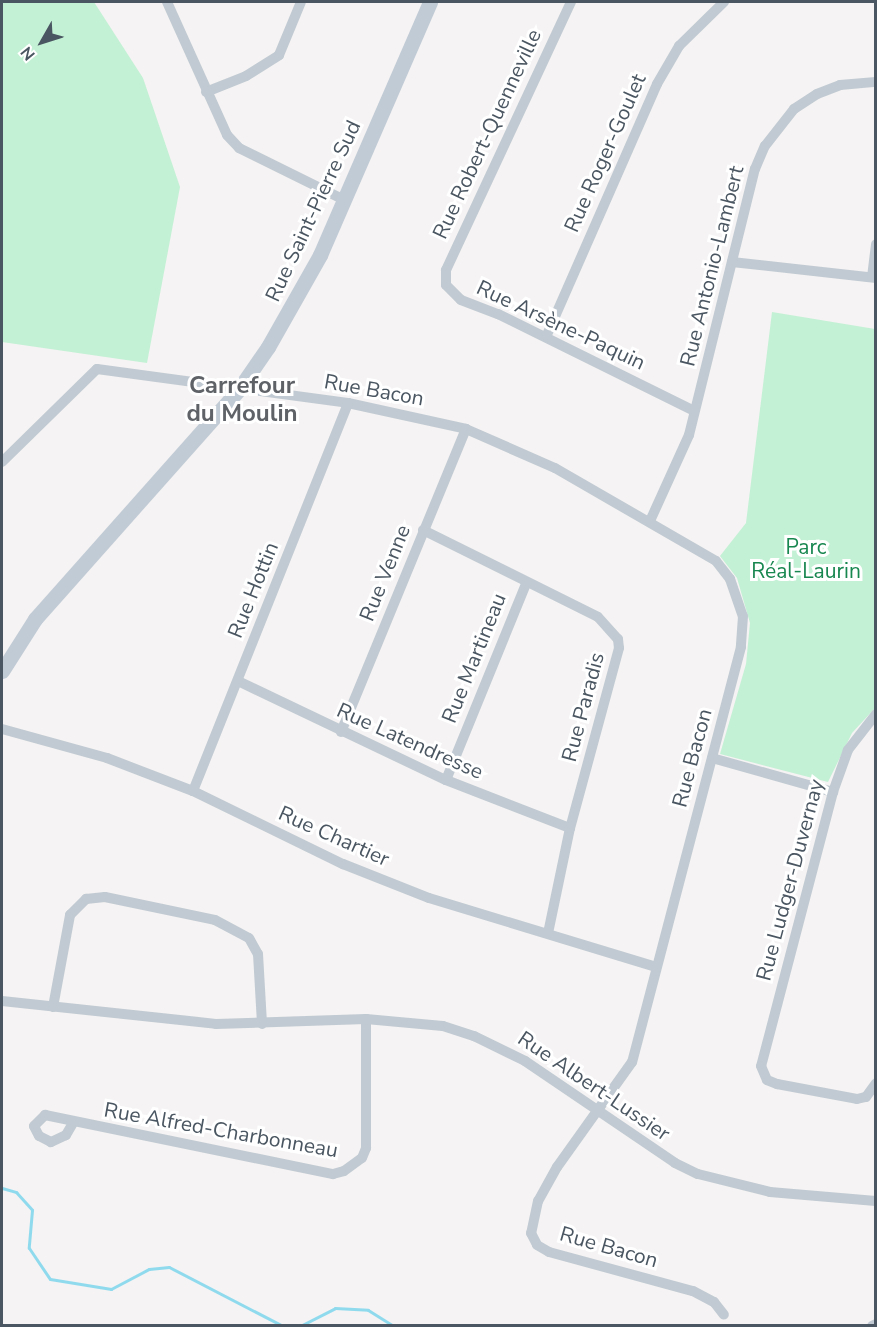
<!DOCTYPE html>
<meta charset="utf-8">
<style>
body{margin:0}
#map{position:relative;width:877px;height:1327px;overflow:hidden;background:#f5f3f3;font-family:"Nunito Sans",sans-serif}
div>[style]{position:absolute}
.green>*{inset:0;background:#c3f1d5}
.stream>*{height:3px;margin:-1.5px;padding:0 1.5px;transform-origin:1.5px;border-radius:1.5px;background:#90daee}
.street>*{height:10px;margin:-5px;padding:0 5px;transform-origin:5px;border-radius:5px;background:#c1cad2}
.secondary>*{height:15px;margin:-7.5px;padding:0 7.5px;transform-origin:7.5px;border-radius:7.5px;background:#c1cbd6}
span{translate:-50% -50%;white-space:nowrap;text-align:center;line-height:1.15;-webkit-text-stroke:6px #fff;paint-order:stroke}
.street-label{font-size:21px;color:#4a5661}
.park-label{font-size:21px;color:#17864f}
.quarter-label{font-size:24px;color:#5f6368;font-weight:700}
.frame{position:absolute;inset:0;border:3px solid #4a5661;pointer-events:none}
.north{position:absolute;left:12px;top:12px;width:60px;height:60px;-webkit-text-stroke:4px #fff;paint-order:stroke;rotate:231deg;font-size:16px;font-weight:700;line-height:24px;text-align:center;color:#4a5661}
.north::after{content:'';display:block;margin:auto;width:21px;height:27px;background:#4a5661;clip-path:polygon(50% 0,100% 100%,50% 72%,0 100%)}
</style>
<div id="map">
<div class="green">
<i style="clip-path:polygon(2px 2px,94px 2px,143px 78px,180px 187px,147px 363px,2px 342px)"></i>
<i style="clip-path:polygon(772px 312px,875px 329px,875px 708px,852px 733px,828px 782px,720px 754px,746px 664px,750px 623px,737px 578px,720px 556px,746px 523px)"></i>
</div>
<div class="stream">
<i style="left:2px;top:1188px;width:15px;rotate:16deg"></i>
<i style="left:16px;top:1192px;width:24px;rotate:48deg"></i>
<i style="left:32px;top:1210px;width:38px;rotate:95deg"></i>
<i style="left:29px;top:1248px;width:37px;rotate:56deg"></i>
<i style="left:50px;top:1279px;width:62px;rotate:9.3deg"></i>
<i style="left:111px;top:1289px;width:43px;rotate:-27.8deg"></i>
<i style="left:149px;top:1269px;width:20px;rotate:-6deg"></i>
<i style="left:169px;top:1267px;width:128px;rotate:27.4deg"></i>
<i style="left:300px;top:1326px;width:39px;rotate:-27deg"></i>
<i style="left:335px;top:1308px;width:33px;rotate:3deg"></i>
<i style="left:368px;top:1310px;width:31px;rotate:32deg"></i>
</div>
<div class="street">
<i style="left:167px;top:2px;width:146px;rotate:65.7deg"></i>
<i style="left:227px;top:135px;width:18px;rotate:47deg"></i>
<i style="left:239px;top:148px;width:117px;rotate:26.3deg"></i>
<i style="left:571px;top:2px;width:296px;rotate:115deg"></i>
<i style="left:446px;top:270px;width:15px;rotate:90deg"></i>
<i style="left:446px;top:285px;width:21px;rotate:45deg"></i>
<i style="left:461px;top:300px;width:40px;rotate:21deg"></i>
<i style="left:498px;top:314px;width:219px;rotate:26.3deg"></i>
<i style="left:206px;top:92px;width:43px;rotate:-21.8deg"></i>
<i style="left:246px;top:76px;width:39px;rotate:-32deg"></i>
<i style="left:279px;top:55px;width:57px;rotate:-67.5deg"></i>
<i style="left:732px;top:262px;width:145px;rotate:6.3deg"></i>
<i style="left:872px;top:277px;width:33px;rotate:-83deg"></i>
<i style="left:546px;top:337px;width:276px;rotate:-66.3deg"></i>
<i style="left:657px;top:84px;width:44px;rotate:-59.9deg"></i>
<i style="left:679px;top:46px;width:63px;rotate:-44.4deg"></i>
<i style="left:2px;top:462px;width:133px;rotate:-44.4deg"></i>
<i style="left:97px;top:369px;width:253px;rotate:7.7deg"></i>
<i style="left:348px;top:403px;width:121px;rotate:12.4deg"></i>
<i style="left:466px;top:429px;width:97px;rotate:23.7deg"></i>
<i style="left:555px;top:468px;width:186px;rotate:30deg"></i>
<i style="left:716px;top:561px;width:23px;rotate:52deg"></i>
<i style="left:730px;top:579px;width:39px;rotate:71deg"></i>
<i style="left:743px;top:616px;width:31px;rotate:94deg"></i>
<i style="left:741px;top:647px;width:429px;rotate:104.7deg"></i>
<i style="left:632px;top:1062px;width:129px;rotate:125.5deg"></i>
<i style="left:557px;top:1167px;width:39px;rotate:119deg"></i>
<i style="left:538px;top:1201px;width:33px;rotate:102deg"></i>
<i style="left:531px;top:1233px;width:13px;rotate:63deg"></i>
<i style="left:537px;top:1245px;width:14px;rotate:30deg"></i>
<i style="left:549px;top:1252px;width:149px;rotate:15.2deg"></i>
<i style="left:693px;top:1291px;width:24px;rotate:28deg"></i>
<i style="left:714px;top:1302px;width:16px;rotate:52deg"></i>
<i style="left:650px;top:521px;width:94px;rotate:-65.6deg"></i>
<i style="left:689px;top:435px;width:274px;rotate:-76.1deg"></i>
<i style="left:755px;top:169px;width:25px;rotate:-67deg"></i>
<i style="left:765px;top:146px;width:47px;rotate:-51.9deg"></i>
<i style="left:794px;top:109px;width:27px;rotate:-33deg"></i>
<i style="left:817px;top:94px;width:25px;rotate:-21deg"></i>
<i style="left:840px;top:85px;width:36px;rotate:-5deg"></i>
<i style="left:423px;top:530px;width:195px;rotate:26.4deg"></i>
<i style="left:598px;top:617px;width:30px;rotate:48deg"></i>
<i style="left:618px;top:639px;width:9px;rotate:84deg"></i>
<i style="left:619px;top:648px;width:187px;rotate:105.2deg"></i>
<i style="left:570px;top:828px;width:107px;rotate:101.8deg"></i>
<i style="left:238px;top:681px;width:230px;rotate:25.5deg"></i>
<i style="left:446px;top:780px;width:133px;rotate:21.2deg"></i>
<i style="left:876px;top:714px;width:46px;rotate:127.9deg"></i>
<i style="left:848px;top:750px;width:45px;rotate:109.7deg"></i>
<i style="left:833px;top:792px;width:283px;rotate:104.7deg"></i>
<i style="left:761px;top:1066px;width:15px;rotate:67deg"></i>
<i style="left:767px;top:1080px;width:11px;rotate:22deg"></i>
<i style="left:777px;top:1084px;width:81px;rotate:10.6deg"></i>
<i style="left:857px;top:1099px;width:9px;rotate:-13deg"></i>
<i style="left:866px;top:1097px;width:17px;rotate:-54deg"></i>
<i style="left:2px;top:729px;width:109px;rotate:15.4deg"></i>
<i style="left:107px;top:758px;width:92px;rotate:21deg"></i>
<i style="left:193px;top:791px;width:167px;rotate:26deg"></i>
<i style="left:343px;top:864px;width:92px;rotate:21.6deg"></i>
<i style="left:429px;top:898px;width:237px;rotate:16.9deg"></i>
<i style="left:341px;top:732px;width:328px;rotate:-67.6deg"></i>
<i style="left:712px;top:758px;width:126px;rotate:15.7deg"></i>
<i style="left:446px;top:780px;width:212px;rotate:-67.8deg"></i>
<i style="left:193px;top:791px;width:418px;rotate:-68.2deg"></i>
<i style="left:2px;top:1001px;width:215px;rotate:6.1deg"></i>
<i style="left:216px;top:1024px;width:150px;rotate:-1.9deg"></i>
<i style="left:366px;top:1019px;width:77px;rotate:5.2deg"></i>
<i style="left:443px;top:1026px;width:33px;rotate:18deg"></i>
<i style="left:474px;top:1036px;width:57px;rotate:26.1deg"></i>
<i style="left:525px;top:1061px;width:181px;rotate:34.2deg"></i>
<i style="left:675px;top:1163px;width:25px;rotate:26deg"></i>
<i style="left:698px;top:1174px;width:74px;rotate:14deg"></i>
<i style="left:770px;top:1192px;width:106px;rotate:4.9deg"></i>
<i style="left:53px;top:1007px;width:94px;rotate:-79.5deg"></i>
<i style="left:70px;top:915px;width:23px;rotate:-45deg"></i>
<i style="left:86px;top:899px;width:19px;rotate:-6deg"></i>
<i style="left:105px;top:897px;width:112px;rotate:11.8deg"></i>
<i style="left:215px;top:920px;width:38px;rotate:28deg"></i>
<i style="left:249px;top:938px;width:18px;rotate:61deg"></i>
<i style="left:258px;top:954px;width:70px;rotate:86.7deg"></i>
<i style="left:73px;top:1123px;width:14px;rotate:120deg"></i>
<i style="left:66px;top:1135px;width:17px;rotate:155deg"></i>
<i style="left:51px;top:1142px;width:13px;rotate:-153deg"></i>
<i style="left:39px;top:1136px;width:11px;rotate:-117deg"></i>
<i style="left:34px;top:1126px;width:16px;rotate:-45deg"></i>
<i style="left:45px;top:1115px;width:294px;rotate:11.6deg"></i>
<i style="left:333px;top:1174px;width:11px;rotate:-15deg"></i>
<i style="left:344px;top:1171px;width:22px;rotate:-36deg"></i>
<i style="left:362px;top:1158px;width:11px;rotate:-68deg"></i>
<i style="left:366px;top:1148px;width:129px;rotate:-90deg"></i>
<i style="left:872px;top:1326px;width:4px;rotate:-27deg"></i>
</div>
<div class="secondary">
<i style="left:2px;top:671px;width:62px;rotate:-57.6deg"></i>
<i style="left:35px;top:619px;width:307px;rotate:-48.4deg"></i>
<i style="left:239px;top:389px;width:51px;rotate:-55.4deg"></i>
<i style="left:268px;top:347px;width:106px;rotate:-60.5deg"></i>
<i style="left:320px;top:255px;width:276px;rotate:-66.5deg"></i>
</div>
<div class="street-label">
<span style="left:487px;top:134px;rotate:-65deg">Rue Robert-Quenneville</span>
<span style="left:605px;top:153px;rotate:-66deg">Rue Roger-Goulet</span>
<span style="left:313px;top:211px;rotate:-65deg">Rue Saint-Pierre Sud</span>
<span style="left:712px;top:266px;rotate:-76deg">Rue Antonio-Lambert</span>
<span style="left:561px;top:325px;rotate:25deg">Rue Arsène-Paquin</span>
<span style="left:374px;top:390px;rotate:10deg">Rue Bacon</span>
<span style="left:385px;top:573px;rotate:-68deg">Rue Venne</span>
<span style="left:253px;top:590px;rotate:-68deg">Rue Hottin</span>
<span style="left:474px;top:658px;rotate:-68deg">Rue Martineau</span>
<span style="left:583px;top:707px;rotate:-75deg">Rue Paradis</span>
<span style="left:410px;top:741px;rotate:24deg">Rue Latendresse</span>
<span style="left:692px;top:758px;rotate:-75deg">Rue Bacon</span>
<span style="left:334px;top:836px;rotate:24deg">Rue Chartier</span>
<span style="left:790px;top:880px;rotate:-75deg">Rue Ludger-Duvernay</span>
<span style="left:594px;top:1086px;rotate:34deg">Rue Albert-Lussier</span>
<span style="left:221px;top:1130px;rotate:10deg">Rue Alfred-Charbonneau</span>
<span style="left:609px;top:1247px;rotate:16deg">Rue Bacon</span>
</div>
<div class="park-label">
<span style="left:806px;top:559px">Parc<br>Réal-Laurin</span>
</div>
<div class="quarter-label">
<span style="left:242px;top:400px">Carrefour<br>du Moulin</span>
</div>
<div class="frame"></div>
<div class="north">N</div>
</div>
